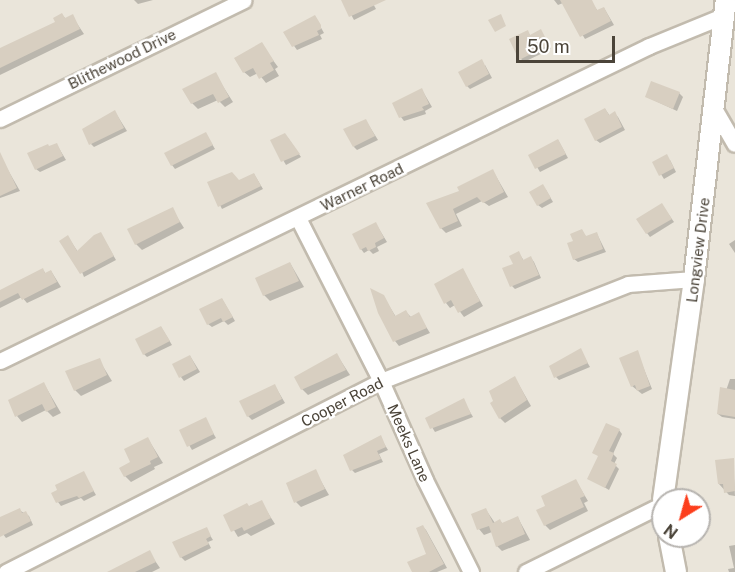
<!DOCTYPE html>
<style>
body{margin:0}
#map{position:relative;width:735px;height:572px;overflow:hidden;background:#f6f3ec;font-family:"Public Sans",sans-serif}
div>[style]{position:absolute}
.residential>*{inset:0;background:#eae5da}
.shadow>*{inset:0;background:#0003}
.building>*{inset:0;background:#d8cfc1}
.roads{filter:drop-shadow(2px 0 #c2bbae) drop-shadow(-2px 0 #c2bbae) drop-shadow(0 2px #c2bbae) drop-shadow(0 -2px #c2bbae)}
.minor>*{height:15px;margin:-7.5px;padding:0 7.5px;transform-origin:7.5px;border-radius:7.5px;background:#fff}
.tertiary>*{height:20px;margin:-10px;padding:0 10px;transform-origin:10px;border-radius:10px;background:#fff}
span{translate:-50% -50%;white-space:nowrap;text-align:center;line-height:1.15;-webkit-text-stroke:5px #fff;paint-order:stroke}
.street-label{font-size:15px;color:#4b4439}
.north{position:absolute;left:651px;top:488px;width:60px;height:60px;box-sizing:border-box;background:#fff;border:2px solid #b7b4b0;border-radius:50%;rotate:217deg;font-size:16px;font-weight:700;line-height:24px;text-align:center;color:#4b4439}
.north::after{content:'';display:block;margin:auto;width:21px;height:27px;background:#fc3f1d;clip-path:polygon(50% 0,100% 100%,50% 72%,0 100%)}
.scale{position:absolute;left:516px;top:36px;width:99px;height:27px;box-sizing:border-box;border:3px solid #4b4439;border-top:0;padding-left:8px;font-size:18px;line-height:21px;white-space:nowrap;color:#4b4439;-webkit-text-stroke:4px #fff;paint-order:stroke}
</style>
<div id="map">
<div class="residential">
<i style="clip-path:polygon(evenodd,0 0,735px 0,735px 572px,0 572px,0 0,663px 500px,699px 500px,699px 536px,663px 536px,663px 500px)"></i>
</div>
<div class="shadow">
<i style="clip-path:polygon(134px 0,153px 0,138px 4px)"></i>
<i style="clip-path:polygon(343px 0,371px 0,376px 9px,354px 20px)"></i>
<i style="clip-path:polygon(554px 0,572px 0,594px 6px,598px 11px,604px 8px,614px 25px,585px 39px,563px 3px,558px 5px)"></i>
<i style="clip-path:polygon(62px 15px,66px 19px,72px 16px,84px 34px,0 75px,0 50px,57px 23px)"></i>
<i style="clip-path:polygon(315px 17px,324px 33px,320px 35px,322px 39px,297px 50px,285px 33px)"></i>
<i style="clip-path:polygon(541px 31px,551px 49px,524px 62px,521px 59px,527px 32px,531px 36px)"></i>
<i style="clip-path:polygon(261px 44px,278px 67px,275px 69px,279px 76px,266px 83px,258px 73px,250px 77px,244px 72px)"></i>
<i style="clip-path:polygon(485px 65px,492px 78px,470px 89px,467px 86px)"></i>
<i style="clip-path:polygon(215px 74px,233px 102px,225px 107px,218px 100px,198px 109px,192px 103px)"></i>
<i style="clip-path:polygon(422px 90px,432px 107px,425px 111px,426px 114px,404px 121px,401px 117px)"></i>
<i style="clip-path:polygon(679px 93px,683px 97px,677px 111px,647px 97px)"></i>
<i style="clip-path:polygon(605px 109px,610px 116px,614px 113px,618px 117px,625px 130px,600px 143px,596px 140px)"></i>
<i style="clip-path:polygon(115px 112px,127px 131px,94px 147px,91px 144px)"></i>
<i style="clip-path:polygon(366px 121px,378px 140px,357px 150px,354px 147px)"></i>
<i style="clip-path:polygon(206px 134px,215px 149px,175px 169px,172px 165px)"></i>
<i style="clip-path:polygon(288px 138px,301px 157px,286px 165px,272px 141px)"></i>
<i style="clip-path:polygon(558px 140px,568px 158px,540px 172px,530px 155px)"></i>
<i style="clip-path:polygon(57px 145px,66px 160px,40px 172px,36px 169px,50px 148px)"></i>
<i style="clip-path:polygon(670px 160px,676px 172px,664px 179px,654px 163px)"></i>
<i style="clip-path:polygon(5px 165px,20px 191px,0 198px,0 168px)"></i>
<i style="clip-path:polygon(493px 171px,508px 197px,489px 206px,482px 201px,456px 214px,462px 226px,446px 233px,441px 228px,461px 192px)"></i>
<i style="clip-path:polygon(254px 174px,263px 189px,222px 209px,209px 183px,239px 182px)"></i>
<i style="clip-path:polygon(546px 190px,553px 202px,542px 208px,538px 205px)"></i>
<i style="clip-path:polygon(662px 205px,674px 222px,650px 237px,647px 233px)"></i>
<i style="clip-path:polygon(172px 209px,184px 228px,142px 250px,136px 244px)"></i>
<i style="clip-path:polygon(376px 224px,387px 242px,377px 247px,379px 251px,373px 254px,369px 250px,364px 253px,361px 249px)"></i>
<i style="clip-path:polygon(582px 231px,587px 238px,597px 234px,606px 252px,578px 262px,574px 259px,575px 242px)"></i>
<i style="clip-path:polygon(101px 234px,116px 260px,84px 277px,68px 237px,78px 252px)"></i>
<i style="clip-path:polygon(735px 240px,735px 253px,729px 244px)"></i>
<i style="clip-path:polygon(519px 253px,524px 261px,531px 258px,534px 262px,541px 278px,515px 289px,512px 286px)"></i>
<i style="clip-path:polygon(290px 263px,304px 287px,270px 301px,264px 295px)"></i>
<i style="clip-path:polygon(462px 269px,483px 306px,464px 317px,455px 305px,450px 308px,446px 303px)"></i>
<i style="clip-path:polygon(43px 270px,46px 274px,51px 271px,61px 287px,27px 303px,22px 297px,0 308px,0 292px)"></i>
<i style="clip-path:polygon(383px 296px,396px 317px,406px 312px,411px 317px,418px 314px,430px 333px,399px 346px,395px 341px)"></i>
<i style="clip-path:polygon(222px 299px,235px 321px,228px 325px,224px 321px,212px 327px,208px 324px)"></i>
<i style="clip-path:polygon(161px 327px,172px 345px,147px 357px,144px 354px)"></i>
<i style="clip-path:polygon(580px 350px,590px 367px,559px 380px,556px 377px)"></i>
<i style="clip-path:polygon(637px 352px,652px 389px,642px 394px,632px 386px)"></i>
<i style="clip-path:polygon(337px 355px,350px 375px,308px 395px,302px 389px)"></i>
<i style="clip-path:polygon(190px 356px,200px 372px,184px 381px,181px 377px)"></i>
<i style="clip-path:polygon(99px 360px,112px 381px,81px 396px,75px 390px)"></i>
<i style="clip-path:polygon(515px 378px,531px 406px,505px 423px,500px 418px)"></i>
<i style="clip-path:polygon(730px 379px,735px 379px,735px 419px,722px 417px,718px 414px)"></i>
<i style="clip-path:polygon(44px 384px,61px 413px,53px 417px,46px 410px,22px 422px,17px 416px)"></i>
<i style="clip-path:polygon(275px 386px,285px 403px,252px 420px,248px 416px)"></i>
<i style="clip-path:polygon(463px 400px,473px 417px,435px 432px,427px 419px)"></i>
<i style="clip-path:polygon(205px 419px,216px 438px,192px 450px,181px 431px)"></i>
<i style="clip-path:polygon(619px 430px,622px 434px,613px 454px,617px 458px,614px 464px,619px 469px,609px 490px,589px 478px,600px 457px,594px 452px)"></i>
<i style="clip-path:polygon(380px 437px,388px 450px,379px 454px,383px 462px,355px 473px,352px 470px)"></i>
<i style="clip-path:polygon(148px 439px,163px 463px,154px 467px,155px 469px,131px 482px,125px 476px)"></i>
<i style="clip-path:polygon(733px 459px,735px 496px,729px 495px,719px 484px)"></i>
<i style="clip-path:polygon(315px 471px,329px 495px,301px 507px,296px 502px)"></i>
<i style="clip-path:polygon(83px 473px,96px 495px,84px 501px,81px 498px,61px 506px,58px 502px)"></i>
<i style="clip-path:polygon(576px 481px,588px 501px,584px 503px,588px 511px,550px 530px,545px 525px,547px 506px)"></i>
<i style="clip-path:polygon(261px 502px,275px 524px,251px 536px,247px 533px,238px 537px,225px 515px)"></i>
<i style="clip-path:polygon(19px 510px,29px 516px,33px 525px,6px 538px,0 530px,0 519px)"></i>
<i style="clip-path:polygon(486px 510px,495px 523px,500px 521px,503px 524px,518px 518px,530px 540px,502px 551px,497px 546px,492px 532px,484px 535px,479px 529px)"></i>
<i style="clip-path:polygon(422px 526px,426px 530px,447px 568px,437px 572px,413px 572px,428px 555px)"></i>
<i style="clip-path:polygon(206px 529px,213px 540px,208px 542px,211px 548px,185px 561px,181px 557px)"></i>
<i style="clip-path:polygon(735px 545px,735px 572px,729px 572px,728px 569px,734px 568px,729px 546px)"></i>
<i style="clip-path:polygon(149px 552px,160px 568px,152px 572px,111px 572px)"></i>
</div>
<div class="building">
<i style="clip-path:polygon(341px 0,386px 0,349px 17px)"></i>
<i style="clip-path:polygon(560px 0,592px 0,597px 10px,604px 7px,611px 21px,580px 37px)"></i>
<i style="clip-path:polygon(62px 13px,65px 18px,73px 14px,80px 29px,0 68px,0 48px,55px 22px,53px 18px)"></i>
<i style="clip-path:polygon(501px 14px,506px 26px,495px 32px,488px 20px)"></i>
<i style="clip-path:polygon(315px 15px,321px 25px,321px 29px,317px 31px,319px 35px,292px 47px,283px 32px)"></i>
<i style="clip-path:polygon(541px 29px,549px 45px,519px 60px,509px 39px,528px 30px,530px 35px)"></i>
<i style="clip-path:polygon(262px 42px,274px 61px,270px 63px,274px 70px,259px 79px,253px 68px,243px 73px,234px 58px)"></i>
<i style="clip-path:polygon(482px 59px,489px 74px,466px 87px,458px 72px)"></i>
<i style="clip-path:polygon(216px 72px,229px 97px,218px 103px,213px 94px,191px 104px,182px 89px)"></i>
<i style="clip-path:polygon(651px 81px,680px 92px,673px 109px,645px 97px)"></i>
<i style="clip-path:polygon(422px 88px,429px 104px,422px 107px,424px 110px,399px 118px,392px 103px)"></i>
<i style="clip-path:polygon(605px 108px,609px 115px,615px 111px,622px 127px,595px 141px,584px 119px)"></i>
<i style="clip-path:polygon(115px 110px,124px 128px,89px 145px,82px 129px)"></i>
<i style="clip-path:polygon(366px 119px,375px 136px,353px 147px,343px 129px)"></i>
<i style="clip-path:polygon(206px 132px,213px 145px,171px 166px,164px 153px)"></i>
<i style="clip-path:polygon(285px 133px,300px 154px,281px 162px,270px 140px)"></i>
<i style="clip-path:polygon(558px 139px,566px 154px,535px 169px,528px 155px)"></i>
<i style="clip-path:polygon(57px 143px,63px 156px,35px 170px,27px 153px,48px 144px,49px 146px)"></i>
<i style="clip-path:polygon(0 152px,17px 188px,0 196px)"></i>
<i style="clip-path:polygon(667px 154px,674px 168px,659px 176px,652px 162px)"></i>
<i style="clip-path:polygon(493px 169px,504px 192px,483px 203px,477px 197px,453px 209px,458px 221px,440px 229px,426px 203px,459px 191px,457px 187px)"></i>
<i style="clip-path:polygon(232px 172px,239px 180px,254px 173px,261px 186px,218px 207px,207px 182px)"></i>
<i style="clip-path:polygon(543px 184px,551px 198px,537px 206px,529px 192px)"></i>
<i style="clip-path:polygon(662px 203px,672px 219px,646px 234px,636px 219px)"></i>
<i style="clip-path:polygon(173px 207px,180px 222px,135px 245px,127px 229px)"></i>
<i style="clip-path:polygon(376px 222px,384px 238px,375px 243px,376px 247px,368px 251px,366px 247px,360px 250px,352px 234px)"></i>
<i style="clip-path:polygon(582px 229px,586px 236px,597px 232px,603px 249px,573px 260px,567px 243px,573px 241px,570px 234px)"></i>
<i style="clip-path:polygon(101px 232px,114px 256px,80px 274px,59px 241px,68px 235px,77px 251px,94px 235px)"></i>
<i style="clip-path:polygon(519px 251px,523px 260px,531px 256px,539px 275px,510px 287px,502px 268px,513px 264px,509px 256px)"></i>
<i style="clip-path:polygon(290px 262px,299px 281px,263px 296px,255px 278px)"></i>
<i style="clip-path:polygon(43px 268px,45px 273px,51px 270px,57px 282px,22px 300px,18px 293px,0 302px,0 290px)"></i>
<i style="clip-path:polygon(463px 268px,480px 301px,458px 313px,451px 300px,444px 304px,434px 284px)"></i>
<i style="clip-path:polygon(370px 288px,384px 295px,395px 316px,406px 310px,410px 317px,419px 312px,427px 328px,393px 342px,378px 313px)"></i>
<i style="clip-path:polygon(222px 298px,233px 317px,223px 322px,221px 318px,207px 325px,199px 309px)"></i>
<i style="clip-path:polygon(161px 326px,170px 341px,143px 355px,135px 339px)"></i>
<i style="clip-path:polygon(581px 348px,588px 363px,554px 378px,549px 366px)"></i>
<i style="clip-path:polygon(638px 350px,650px 386px,637px 391px,635px 385px,631px 387px,619px 358px)"></i>
<i style="clip-path:polygon(337px 353px,346px 370px,301px 390px,294px 377px)"></i>
<i style="clip-path:polygon(190px 355px,197px 369px,179px 378px,172px 364px)"></i>
<i style="clip-path:polygon(100px 358px,107px 375px,74px 391px,65px 371px)"></i>
<i style="clip-path:polygon(515px 376px,527px 400px,499px 419px,490px 403px,493px 401px,489px 391px)"></i>
<i style="clip-path:polygon(44px 382px,56px 407px,46px 412px,42px 404px,15px 417px,8px 400px)"></i>
<i style="clip-path:polygon(275px 384px,282px 399px,247px 417px,239px 401px)"></i>
<i style="clip-path:polygon(720px 387px,735px 390px,735px 417px,717px 414px)"></i>
<i style="clip-path:polygon(464px 398px,471px 414px,430px 429px,425px 418px)"></i>
<i style="clip-path:polygon(206px 417px,214px 434px,187px 447px,179px 430px)"></i>
<i style="clip-path:polygon(606px 423px,620px 429px,609px 451px,614px 453px,611px 461px,617px 464px,605px 488px,587px 479px,598px 456px,592px 453px)"></i>
<i style="clip-path:polygon(381px 435px,386px 447px,377px 451px,381px 459px,350px 471px,343px 455px)"></i>
<i style="clip-path:polygon(148px 437px,158px 457px,150px 461px,151px 464px,124px 477px,119px 468px,130px 462px,124px 449px)"></i>
<i style="clip-path:polygon(734px 458px,735px 491px,724px 493px,723px 484px,718px 484px,715px 460px)"></i>
<i style="clip-path:polygon(316px 469px,325px 489px,294px 503px,286px 483px)"></i>
<i style="clip-path:polygon(84px 471px,94px 491px,79px 498px,77px 496px,56px 503px,51px 493px,57px 490px,55px 485px)"></i>
<i style="clip-path:polygon(576px 479px,585px 496px,580px 498px,584px 507px,544px 526px,536px 510px,545px 506px,541px 496px)"></i>
<i style="clip-path:polygon(262px 500px,271px 518px,244px 531px,242px 527px,231px 532px,223px 515px,247px 503px,249px 506px)"></i>
<i style="clip-path:polygon(20px 508px,22px 513px,26px 511px,31px 521px,0 537px,0 517px)"></i>
<i style="clip-path:polygon(486px 508px,493px 523px,500px 519px,502px 523px,518px 516px,525px 534px,496px 547px,489px 526px,477px 530px,471px 514px)"></i>
<i style="clip-path:polygon(423px 525px,444px 564px,429px 572px,412px 572px,407px 562px,426px 554px,416px 528px)"></i>
<i style="clip-path:polygon(207px 527px,211px 536px,206px 539px,209px 544px,180px 558px,172px 542px)"></i>
<i style="clip-path:polygon(150px 550px,156px 562px,135px 572px,107px 572px)"></i>
</div>
<div class="roads">
<div class="minor">
<i style="left:715px;top:110px;width:39px;rotate:60deg"></i>
<i style="left:0;top:119px;width:271px;rotate:-26deg"></i>
<i style="left:298px;top:218px;width:183px;rotate:63deg"></i>
<i style="left:381px;top:381px;width:108px;rotate:66deg"></i>
<i style="left:425px;top:480px;width:103px;rotate:63.4deg"></i>
<i style="left:0;top:361px;width:721px;rotate:-25.89deg"></i>
<i style="left:649px;top:46px;width:82px;rotate:-22.2deg"></i>
<i style="left:6px;top:572px;width:421px;rotate:-27deg"></i>
<i style="left:381px;top:381px;width:265px;rotate:-21.4deg"></i>
<i style="left:628px;top:284px;width:66px;rotate:-4.3deg"></i>
<i style="left:526px;top:572px;width:153px;rotate:-26.4deg"></i>
</div>
<div class="tertiary">
<i style="left:663px;top:500px;width:223px;rotate:-82deg"></i>
<i style="left:694px;top:279px;width:281px;rotate:-83.5deg"></i>
<i style="left:669px;top:536px;width:37px;rotate:79deg"></i>
</div>
</div>
<div class="street-label">
<span style="left:122px;top:59px;rotate:-26deg">Blithewood Drive</span>
<span style="left:362px;top:187px;rotate:-26deg">Warner Road</span>
<span style="left:698px;top:250px;rotate:-83deg">Longview Drive</span>
<span style="left:342px;top:402px;rotate:-27deg">Cooper Road</span>
<span style="left:409px;top:443px;rotate:66deg">Meeks Lane</span>
</div>
<div class="north">N</div>
<div class="scale">50 m</div>
</div>
